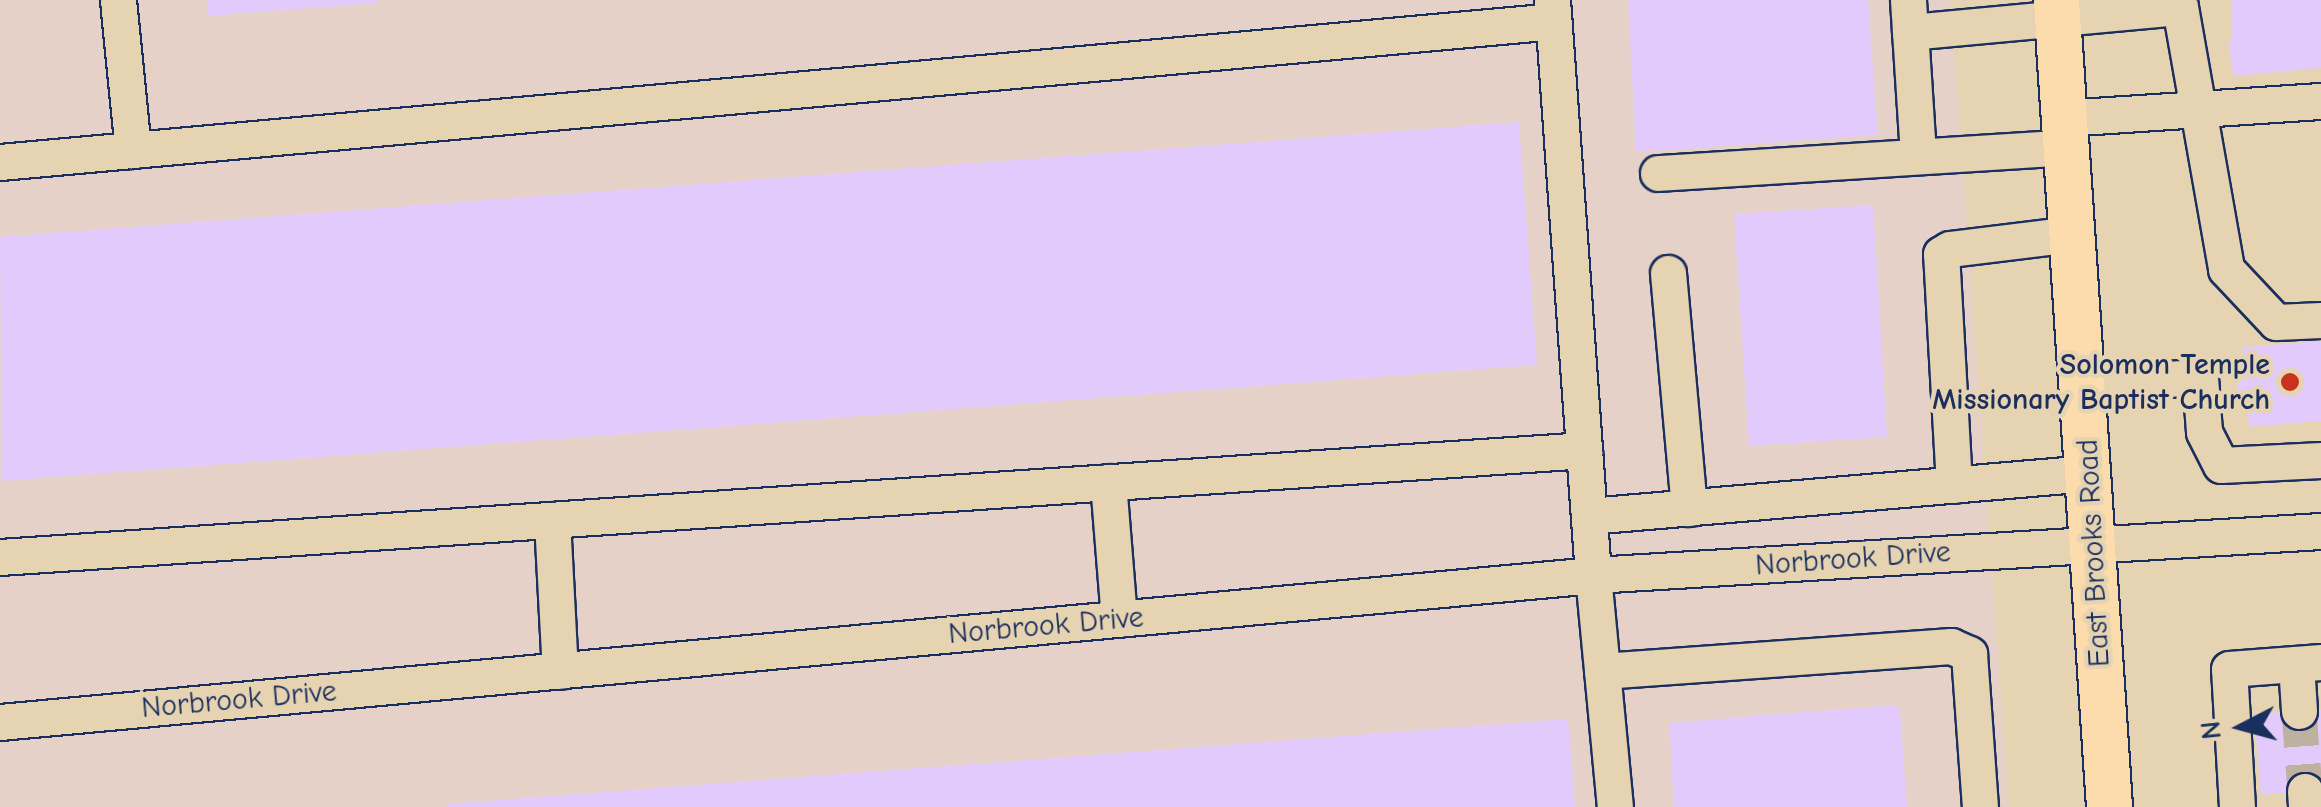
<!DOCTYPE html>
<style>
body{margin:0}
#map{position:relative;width:2321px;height:807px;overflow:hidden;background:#e6d3b1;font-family:"Comic Neue",sans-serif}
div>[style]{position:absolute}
.built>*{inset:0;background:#e5d1c8}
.building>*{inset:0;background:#e2cbfc}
.minor-tunnel>*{height:35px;margin-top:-17.5px;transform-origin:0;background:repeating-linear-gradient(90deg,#bdb2a0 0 35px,transparent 0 53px)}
.roads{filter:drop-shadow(2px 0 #1b2f5e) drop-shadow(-2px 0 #1b2f5e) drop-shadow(0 2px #1b2f5e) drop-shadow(0 -2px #1b2f5e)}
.minor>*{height:35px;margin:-17.5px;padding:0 17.5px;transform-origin:17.5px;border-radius:17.5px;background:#e6d3b1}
.major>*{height:45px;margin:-22.5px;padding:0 22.5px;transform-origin:22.5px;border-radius:22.5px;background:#fcdcac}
.dots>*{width:28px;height:28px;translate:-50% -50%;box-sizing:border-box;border:5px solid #e6d3b1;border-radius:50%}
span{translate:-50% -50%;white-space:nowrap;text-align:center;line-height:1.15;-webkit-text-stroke:9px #e6d3b1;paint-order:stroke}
.poi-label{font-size:30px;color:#1b2f5e;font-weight:700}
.right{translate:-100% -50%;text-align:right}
.street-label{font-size:30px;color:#1b2f5e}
.north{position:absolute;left:2191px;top:677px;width:100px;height:100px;-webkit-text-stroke:8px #e6d3b1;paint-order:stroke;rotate:264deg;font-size:28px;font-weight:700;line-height:40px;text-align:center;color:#1b2f5e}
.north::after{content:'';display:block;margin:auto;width:35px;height:45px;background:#1b2f5e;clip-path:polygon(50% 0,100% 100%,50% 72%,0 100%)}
</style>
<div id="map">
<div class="built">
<i style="clip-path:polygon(0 0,1951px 0,2009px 807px,0 807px)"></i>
</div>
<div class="building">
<i style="clip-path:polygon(207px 0,378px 0,378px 3px,208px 16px)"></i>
<i style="clip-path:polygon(1628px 0,1868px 0,1878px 135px,1636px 152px)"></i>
<i style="clip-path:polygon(2232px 0,2321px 0,2321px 68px,2234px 76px,2228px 42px,2232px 42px)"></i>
<i style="clip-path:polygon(1519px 122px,1537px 365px,2px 481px,0 237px)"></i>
<i style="clip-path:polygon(1873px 205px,1887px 437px,1749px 446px,1734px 214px)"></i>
<i style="clip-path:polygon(2321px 341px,2321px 421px,2249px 427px,2246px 395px,2238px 394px,2237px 380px,2245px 379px,2243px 347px)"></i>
<i style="clip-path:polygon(1894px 705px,1900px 710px,1907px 807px,1674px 807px,1669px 723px)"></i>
<i style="clip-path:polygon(2321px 709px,2321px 790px,2261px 795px,2254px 714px)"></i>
<i style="clip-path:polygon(1568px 719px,1575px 807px,447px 807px,447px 804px)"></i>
</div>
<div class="minor-tunnel">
<i style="left:2299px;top:711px;width:80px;rotate:85.7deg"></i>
</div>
<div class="roads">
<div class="minor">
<i style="left:118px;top:0;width:151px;rotate:84.3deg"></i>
<i style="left:1552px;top:0;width:576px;rotate:85.92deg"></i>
<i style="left:1593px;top:575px;width:233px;rotate:84.6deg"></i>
<i style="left:1908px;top:0;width:156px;rotate:86.3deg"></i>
<i style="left:1910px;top:32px;width:271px;rotate:-5.3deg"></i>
<i style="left:2180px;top:7px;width:266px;rotate:80deg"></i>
<i style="left:2226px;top:269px;width:73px;rotate:46.7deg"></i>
<i style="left:2276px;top:322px;width:45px;rotate:-2.5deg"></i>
<i style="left:2064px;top:118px;width:258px;rotate:-3.8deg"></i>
<i style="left:0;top:162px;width:1560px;rotate:-5.18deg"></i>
<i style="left:1658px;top:173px;width:410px;rotate:-3.6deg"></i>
<i style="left:1668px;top:273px;width:236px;rotate:84.9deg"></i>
<i style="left:2083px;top:384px;width:117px;rotate:-3.4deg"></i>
<i style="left:2200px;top:377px;width:55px;rotate:85.8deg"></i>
<i style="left:2204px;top:432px;width:37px;rotate:63deg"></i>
<i style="left:2221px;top:465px;width:100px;rotate:-2.9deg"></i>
<i style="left:1108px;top:482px;width:137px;rotate:85.4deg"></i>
<i style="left:1954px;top:485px;width:231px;rotate:-93.2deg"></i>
<i style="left:1941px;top:254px;width:10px;rotate:-29deg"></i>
<i style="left:1950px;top:249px;width:123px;rotate:-7deg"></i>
<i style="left:1589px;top:516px;width:502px;rotate:-4.92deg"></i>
<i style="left:552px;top:520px;width:151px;rotate:87deg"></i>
<i style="left:0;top:557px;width:1588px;rotate:-3.86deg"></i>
<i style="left:2296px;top:664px;width:47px;rotate:86.3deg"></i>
<i style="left:1602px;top:671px;width:350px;rotate:-4.1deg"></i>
<i style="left:1951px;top:646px;width:20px;rotate:24deg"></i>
<i style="left:1969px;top:654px;width:153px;rotate:85.9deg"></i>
<i style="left:0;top:722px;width:1600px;rotate:-5.27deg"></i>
<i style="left:1593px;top:575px;width:729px;rotate:-3.46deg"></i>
<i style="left:2305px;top:791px;width:16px;rotate:86deg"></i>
<i style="left:2237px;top:807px;width:138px;rotate:-93.3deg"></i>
<i style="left:2229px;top:669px;width:92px;rotate:-4.4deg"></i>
</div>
<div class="major">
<i style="left:2056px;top:0;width:809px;rotate:86.24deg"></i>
</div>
</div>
<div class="dots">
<i style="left:2290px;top:382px;background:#c8321e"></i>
</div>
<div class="poi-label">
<span class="right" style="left:2270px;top:382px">Solomon Temple<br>Missionary Baptist Church</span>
</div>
<div class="street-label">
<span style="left:2094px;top:553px;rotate:-93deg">East Brooks Road</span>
<span style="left:1853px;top:559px;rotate:-4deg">Norbrook Drive</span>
<span style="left:1046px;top:626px;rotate:-5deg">Norbrook Drive</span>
<span style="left:239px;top:700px;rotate:-5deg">Norbrook Drive</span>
</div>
<div class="north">N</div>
</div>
